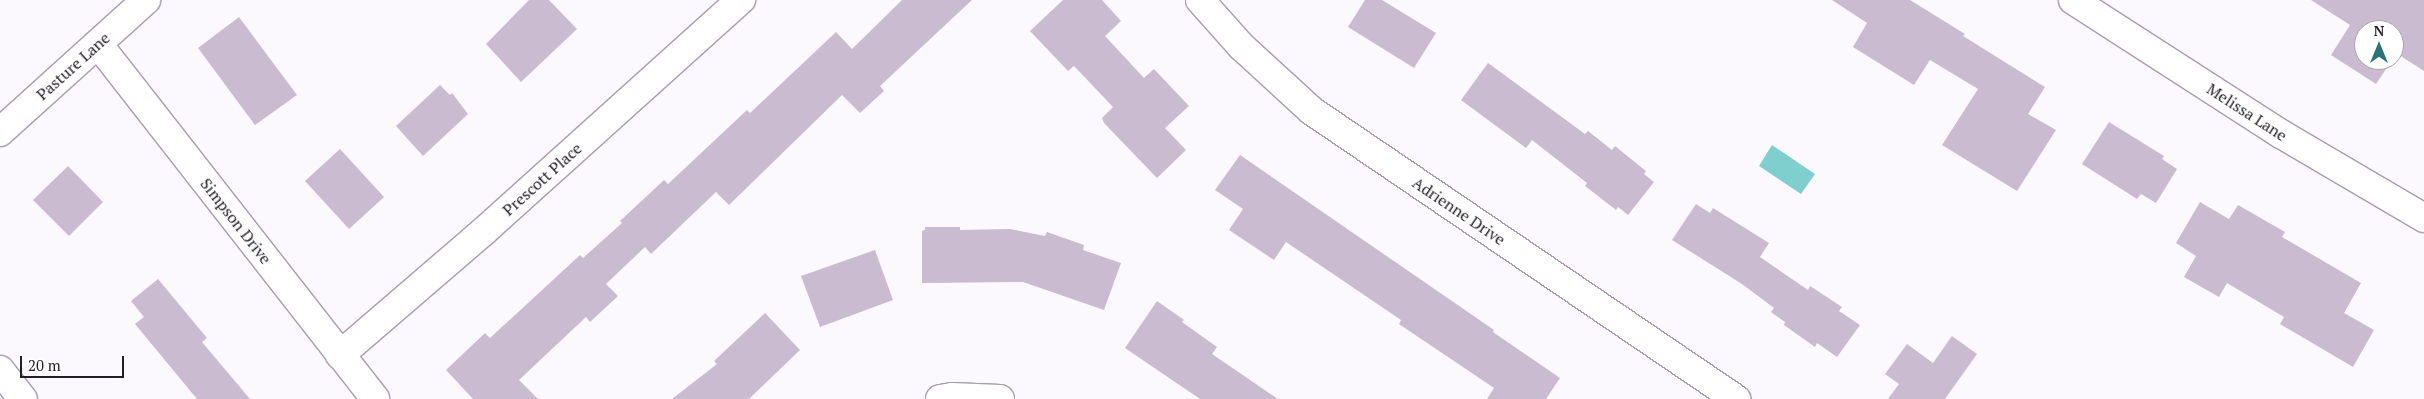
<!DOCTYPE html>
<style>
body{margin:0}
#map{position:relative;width:2424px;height:399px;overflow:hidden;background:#fcf9fe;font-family:"PT Serif",serif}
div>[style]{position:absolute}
.water>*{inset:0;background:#7fcfce}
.building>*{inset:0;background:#cabbd1}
.roads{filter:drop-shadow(1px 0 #aa9bb0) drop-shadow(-1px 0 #aa9bb0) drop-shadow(0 1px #aa9bb0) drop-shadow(0 -1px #aa9bb0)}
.minor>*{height:28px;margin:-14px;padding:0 14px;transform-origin:14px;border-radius:14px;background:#fff}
.secondary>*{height:28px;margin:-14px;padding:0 14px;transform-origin:14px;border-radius:14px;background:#fff}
span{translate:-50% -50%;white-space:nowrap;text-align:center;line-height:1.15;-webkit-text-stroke:4.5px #fff;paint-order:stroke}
.street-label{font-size:16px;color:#231d26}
.north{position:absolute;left:2354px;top:20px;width:50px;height:50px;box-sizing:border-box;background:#fff;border:1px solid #a7a5a8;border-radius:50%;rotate:0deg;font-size:14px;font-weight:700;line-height:20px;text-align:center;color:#231d26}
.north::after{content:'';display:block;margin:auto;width:18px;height:22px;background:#297473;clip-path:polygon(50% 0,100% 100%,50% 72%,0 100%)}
.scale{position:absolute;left:20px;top:356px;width:104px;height:22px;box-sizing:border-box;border:2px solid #231d26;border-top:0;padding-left:6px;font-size:15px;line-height:18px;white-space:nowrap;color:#231d26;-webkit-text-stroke:4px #fff;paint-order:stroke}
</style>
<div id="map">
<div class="water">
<i style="clip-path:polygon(1772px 145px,1815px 174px,1801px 194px,1759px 166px)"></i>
</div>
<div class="building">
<i style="clip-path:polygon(529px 0,549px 0,577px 29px,521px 82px,486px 44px)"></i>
<i style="clip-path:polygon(902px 0,972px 0,880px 86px,884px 91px,860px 113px,842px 95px,729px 205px,716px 192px,651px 254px,645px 247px,606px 284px,618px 296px,590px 322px,586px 317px,519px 380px,538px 399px,473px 399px,446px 370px,485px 333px,490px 338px,580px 255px,583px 258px,622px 223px,620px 221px,664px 180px,668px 184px,747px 110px,750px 113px,836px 32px,852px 49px)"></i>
<i style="clip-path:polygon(1063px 0,1102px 0,1121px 21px,1105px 36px,1144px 78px,1154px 69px,1189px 106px,1165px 128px,1186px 150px,1157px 178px,1104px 123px,1102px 118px,1113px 107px,1074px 66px,1068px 71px,1030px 31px)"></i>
<i style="clip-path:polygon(1365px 0,1382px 0,1436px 33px,1414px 68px,1348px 27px)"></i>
<i style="clip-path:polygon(1832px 0,1910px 0,1965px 34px,1963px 36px,2045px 87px,2028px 114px,2056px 130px,2017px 191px,1942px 145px,1978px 89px,1930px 60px,1914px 85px,1853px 47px,1867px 23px)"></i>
<i style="clip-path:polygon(2311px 0,2424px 0,2424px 71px,2396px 53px,2394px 57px,2394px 30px,2364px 30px,2364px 60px,2392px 60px,2376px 84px,2331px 55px,2350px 25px)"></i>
<i style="clip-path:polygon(239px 17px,297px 95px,255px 125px,198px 48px)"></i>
<i style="clip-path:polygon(1488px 63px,1585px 134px,1588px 131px,1612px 150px,1615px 146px,1646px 171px,1644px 174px,1654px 182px,1628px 215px,1618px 207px,1616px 210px,1585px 186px,1587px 183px,1532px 140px,1526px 148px,1461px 100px)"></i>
<i style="clip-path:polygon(440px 85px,450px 95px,452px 93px,468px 114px,423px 156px,396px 126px)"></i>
<i style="clip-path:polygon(2109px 122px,2164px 156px,2162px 159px,2177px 169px,2156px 203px,2141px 194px,2137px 199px,2082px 164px)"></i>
<i style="clip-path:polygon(340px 149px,384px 197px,349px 229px,305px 181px)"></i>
<i style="clip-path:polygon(1240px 155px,1494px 330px,1493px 332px,1560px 378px,1546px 399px,1487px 399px,1494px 388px,1399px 324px,1401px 320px,1286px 242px,1274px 260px,1229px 230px,1243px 209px,1215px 190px)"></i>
<i style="clip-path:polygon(68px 166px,103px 202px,69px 236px,33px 200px)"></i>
<i style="clip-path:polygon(2200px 202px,2229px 219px,2238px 205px,2285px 232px,2282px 237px,2361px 283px,2344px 313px,2374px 330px,2353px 367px,2280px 324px,2284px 317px,2227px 283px,2219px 297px,2184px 277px,2196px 256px,2176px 243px)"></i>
<i style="clip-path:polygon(1696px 204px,1710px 213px,1713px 208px,1769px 243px,1760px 257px,1808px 290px,1810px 286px,1842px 307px,1839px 311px,1860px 325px,1837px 357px,1817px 343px,1815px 347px,1784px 325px,1785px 322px,1771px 312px,1774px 308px,1742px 284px,1672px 240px)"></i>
<i style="clip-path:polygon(925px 227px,960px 227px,960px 230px,1010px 229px,1045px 236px,1047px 232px,1084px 245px,1083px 250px,1121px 263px,1104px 310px,1023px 282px,922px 283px,922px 231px,925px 230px)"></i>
<i style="clip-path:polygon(875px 250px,893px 300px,820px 327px,801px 276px)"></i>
<i style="clip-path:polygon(158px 279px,207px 338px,202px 342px,250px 399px,197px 399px,135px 324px,144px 317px,131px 301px)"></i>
<i style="clip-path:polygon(1157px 301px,1184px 320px,1182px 322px,1217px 347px,1212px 354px,1278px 399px,1200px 399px,1125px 348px)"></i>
<i style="clip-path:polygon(765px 313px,800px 350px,749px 399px,672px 399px,717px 364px,714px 361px)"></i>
<i style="clip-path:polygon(1952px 336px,1977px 354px,1945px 399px,1888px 399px,1899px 384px,1885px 374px,1907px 344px,1933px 363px)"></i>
</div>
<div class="roads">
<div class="minor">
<i style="left:1200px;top:0;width:62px;rotate:48.3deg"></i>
<i style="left:1241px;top:46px;width:96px;rotate:42.5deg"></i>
<i style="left:1312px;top:111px;width:513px;rotate:34.19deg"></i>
<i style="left:2073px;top:0;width:247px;rotate:32.8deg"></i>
<i style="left:2281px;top:134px;width:166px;rotate:30.4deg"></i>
<i style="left:98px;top:44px;width:450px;rotate:52deg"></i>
<i style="left:0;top:132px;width:197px;rotate:-42.1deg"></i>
<i style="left:340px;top:355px;width:190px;rotate:-40.7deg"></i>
<i style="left:484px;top:231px;width:346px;rotate:-42deg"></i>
<i style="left:940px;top:399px;width:12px;rotate:-9deg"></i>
<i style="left:952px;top:397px;width:48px;rotate:2.4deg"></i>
</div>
<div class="secondary">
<i style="left:0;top:370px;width:37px;rotate:52deg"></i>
</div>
</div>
<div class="street-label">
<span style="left:73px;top:66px;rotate:-42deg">Pasture Lane</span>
<span style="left:2247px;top:112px;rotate:33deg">Melissa Lane</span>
<span style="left:542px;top:179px;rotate:-42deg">Prescott Place</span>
<span style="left:1459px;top:211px;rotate:34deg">Adrienne Drive</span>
<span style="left:236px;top:221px;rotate:52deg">Simpson Drive</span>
</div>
<div class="north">N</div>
<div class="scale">20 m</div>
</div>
